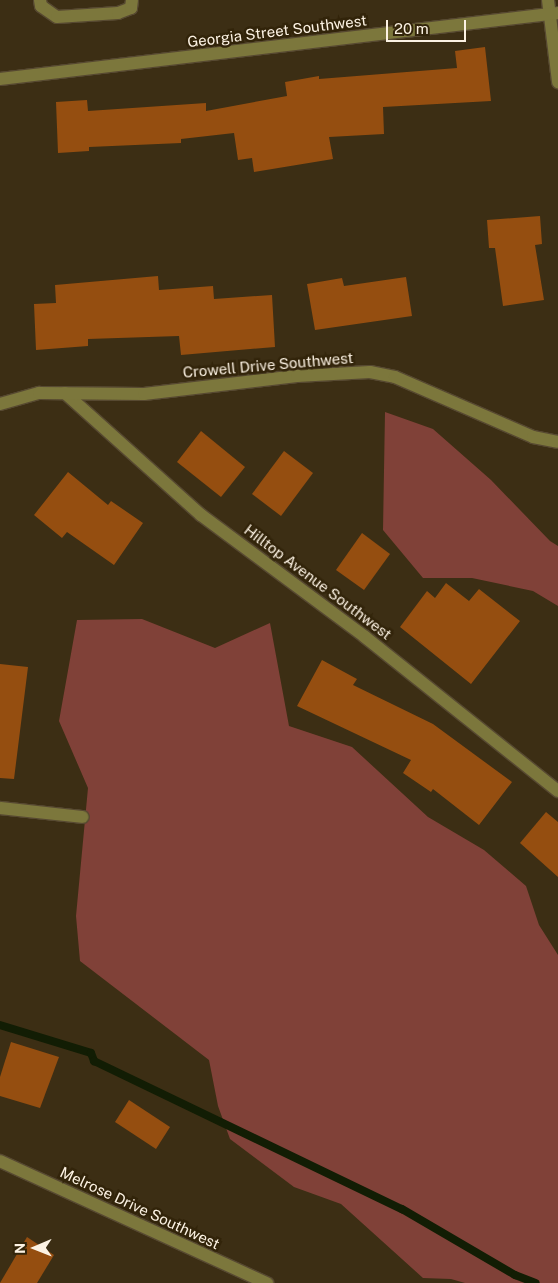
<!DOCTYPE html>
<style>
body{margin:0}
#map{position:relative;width:558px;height:1283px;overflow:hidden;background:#3c2e14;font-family:"Public Sans",sans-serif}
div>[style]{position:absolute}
.green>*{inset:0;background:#804138}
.stream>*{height:8px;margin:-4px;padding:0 4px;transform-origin:4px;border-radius:4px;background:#121d04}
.building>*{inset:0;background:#954e10}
.roads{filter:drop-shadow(1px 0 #574931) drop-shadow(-1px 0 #574931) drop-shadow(0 1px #574931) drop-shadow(0 -1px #574931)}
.minor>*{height:12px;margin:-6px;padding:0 6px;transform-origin:6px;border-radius:6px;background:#7c773c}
span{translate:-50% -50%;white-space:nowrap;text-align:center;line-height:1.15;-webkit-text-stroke:5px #32240a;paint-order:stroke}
.street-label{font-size:15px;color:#fcf2e3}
.north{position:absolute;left:10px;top:1223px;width:50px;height:50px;-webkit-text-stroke:4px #32240a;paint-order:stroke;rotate:269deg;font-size:14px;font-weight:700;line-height:20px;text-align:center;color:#fcf2e3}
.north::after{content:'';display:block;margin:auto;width:18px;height:22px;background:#fcf2e3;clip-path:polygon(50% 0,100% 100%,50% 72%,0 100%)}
.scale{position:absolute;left:386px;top:20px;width:80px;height:22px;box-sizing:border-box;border:2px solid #fcf2e3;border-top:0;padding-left:6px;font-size:15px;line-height:18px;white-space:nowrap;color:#fcf2e3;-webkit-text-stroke:4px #32240a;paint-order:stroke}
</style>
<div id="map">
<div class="green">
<i style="clip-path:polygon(385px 412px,433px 429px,491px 480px,550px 541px,558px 546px,558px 606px,533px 591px,472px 578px,423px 578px,383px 530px)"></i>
<i style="clip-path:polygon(142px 619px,215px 648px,270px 623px,289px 726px,352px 747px,428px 817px,484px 850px,526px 886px,539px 925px,558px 955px,558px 1283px,465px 1283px,451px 1279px,423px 1278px,341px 1204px,294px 1187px,230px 1139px,218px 1106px,209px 1060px,80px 961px,76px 916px,88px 788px,59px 721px,77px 620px)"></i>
</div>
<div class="stream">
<i style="left:0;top:1025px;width:95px;rotate:17.1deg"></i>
<i style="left:91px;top:1053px;width:9px;rotate:69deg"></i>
<i style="left:94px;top:1061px;width:342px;rotate:25.7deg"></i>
<i style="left:402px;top:1209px;width:131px;rotate:30.3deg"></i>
<i style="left:515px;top:1275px;width:22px;rotate:21deg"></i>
</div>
<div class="building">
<i style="clip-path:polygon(485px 47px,491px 101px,383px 107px,384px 134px,329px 137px,333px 159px,254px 172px,252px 158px,238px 160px,234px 133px,181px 139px,181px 143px,89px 147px,89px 151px,58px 153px,56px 102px,87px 100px,88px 111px,206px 103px,206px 111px,287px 96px,285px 82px,319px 76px,319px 79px,457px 68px,455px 51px)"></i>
<i style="clip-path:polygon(540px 216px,542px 244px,535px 245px,544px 300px,503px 306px,495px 248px,489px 248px,487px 220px)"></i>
<i style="clip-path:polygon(158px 276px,159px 290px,213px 286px,214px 299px,272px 295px,275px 347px,181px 355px,179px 336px,88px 339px,88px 346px,36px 350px,34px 304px,56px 303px,55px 285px)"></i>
<i style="clip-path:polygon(406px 277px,412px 316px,315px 330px,307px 284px,342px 278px,344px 286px)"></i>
<i style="clip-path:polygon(201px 431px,245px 467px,221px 497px,177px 462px)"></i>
<i style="clip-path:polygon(284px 451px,313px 473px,281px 516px,252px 494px)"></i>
<i style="clip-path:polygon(68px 472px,108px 505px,111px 501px,143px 523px,114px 565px,67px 532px,62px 538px,34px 515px)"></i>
<i style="clip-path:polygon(362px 533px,390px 554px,364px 590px,336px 570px)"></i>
<i style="clip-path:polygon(446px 583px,469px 601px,479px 589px,520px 621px,471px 684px,400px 627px,427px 591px,435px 598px)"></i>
<i style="clip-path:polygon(322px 660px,357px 679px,353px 685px,433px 724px,512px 782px,479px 825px,433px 789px,431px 792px,403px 773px,411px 760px,297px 706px)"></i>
<i style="clip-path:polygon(0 664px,28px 667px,14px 779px,0 778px)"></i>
<i style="clip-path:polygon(546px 812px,558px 822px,558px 877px,520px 843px)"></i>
<i style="clip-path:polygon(11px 1042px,59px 1057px,40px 1108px,0 1096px,0 1077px)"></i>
<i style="clip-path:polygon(129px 1100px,170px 1127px,156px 1149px,115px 1122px)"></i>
<i style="clip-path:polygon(27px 1237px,54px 1255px,37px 1283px,0 1283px)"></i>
</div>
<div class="roads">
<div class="minor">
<i style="left:40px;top:0;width:6px;rotate:81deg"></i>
<i style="left:41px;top:6px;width:19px;rotate:35deg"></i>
<i style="left:57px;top:17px;width:61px;rotate:-3.8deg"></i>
<i style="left:118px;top:13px;width:14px;rotate:-21deg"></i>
<i style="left:131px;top:8px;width:8px;rotate:-83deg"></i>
<i style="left:548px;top:0;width:83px;rotate:83deg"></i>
<i style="left:0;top:79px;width:562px;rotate:-6.75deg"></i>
<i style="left:65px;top:393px;width:183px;rotate:41.9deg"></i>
<i style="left:201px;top:515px;width:204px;rotate:36.6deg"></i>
<i style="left:365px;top:637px;width:247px;rotate:38.6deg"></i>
<i style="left:0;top:404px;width:41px;rotate:-15.8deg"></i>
<i style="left:39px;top:393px;width:105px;rotate:0.5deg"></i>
<i style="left:144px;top:394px;width:154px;rotate:-6.7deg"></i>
<i style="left:297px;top:376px;width:73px;rotate:-3.1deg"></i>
<i style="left:370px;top:372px;width:25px;rotate:11deg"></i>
<i style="left:395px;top:377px;width:150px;rotate:23.5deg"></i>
<i style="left:533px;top:437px;width:25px;rotate:11deg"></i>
<i style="left:0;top:808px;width:83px;rotate:6.2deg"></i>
<i style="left:0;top:1161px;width:294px;rotate:24.6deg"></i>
</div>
</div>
<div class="street-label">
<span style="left:277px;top:31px;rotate:-7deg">Georgia Street Southwest</span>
<span style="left:268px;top:365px;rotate:-5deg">Crowell Drive Southwest</span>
<span style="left:318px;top:582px;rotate:37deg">Hilltop Avenue Southwest</span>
<span style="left:140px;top:1208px;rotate:25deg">Melrose Drive Southwest</span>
</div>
<div class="north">N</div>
<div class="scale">20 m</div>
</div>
